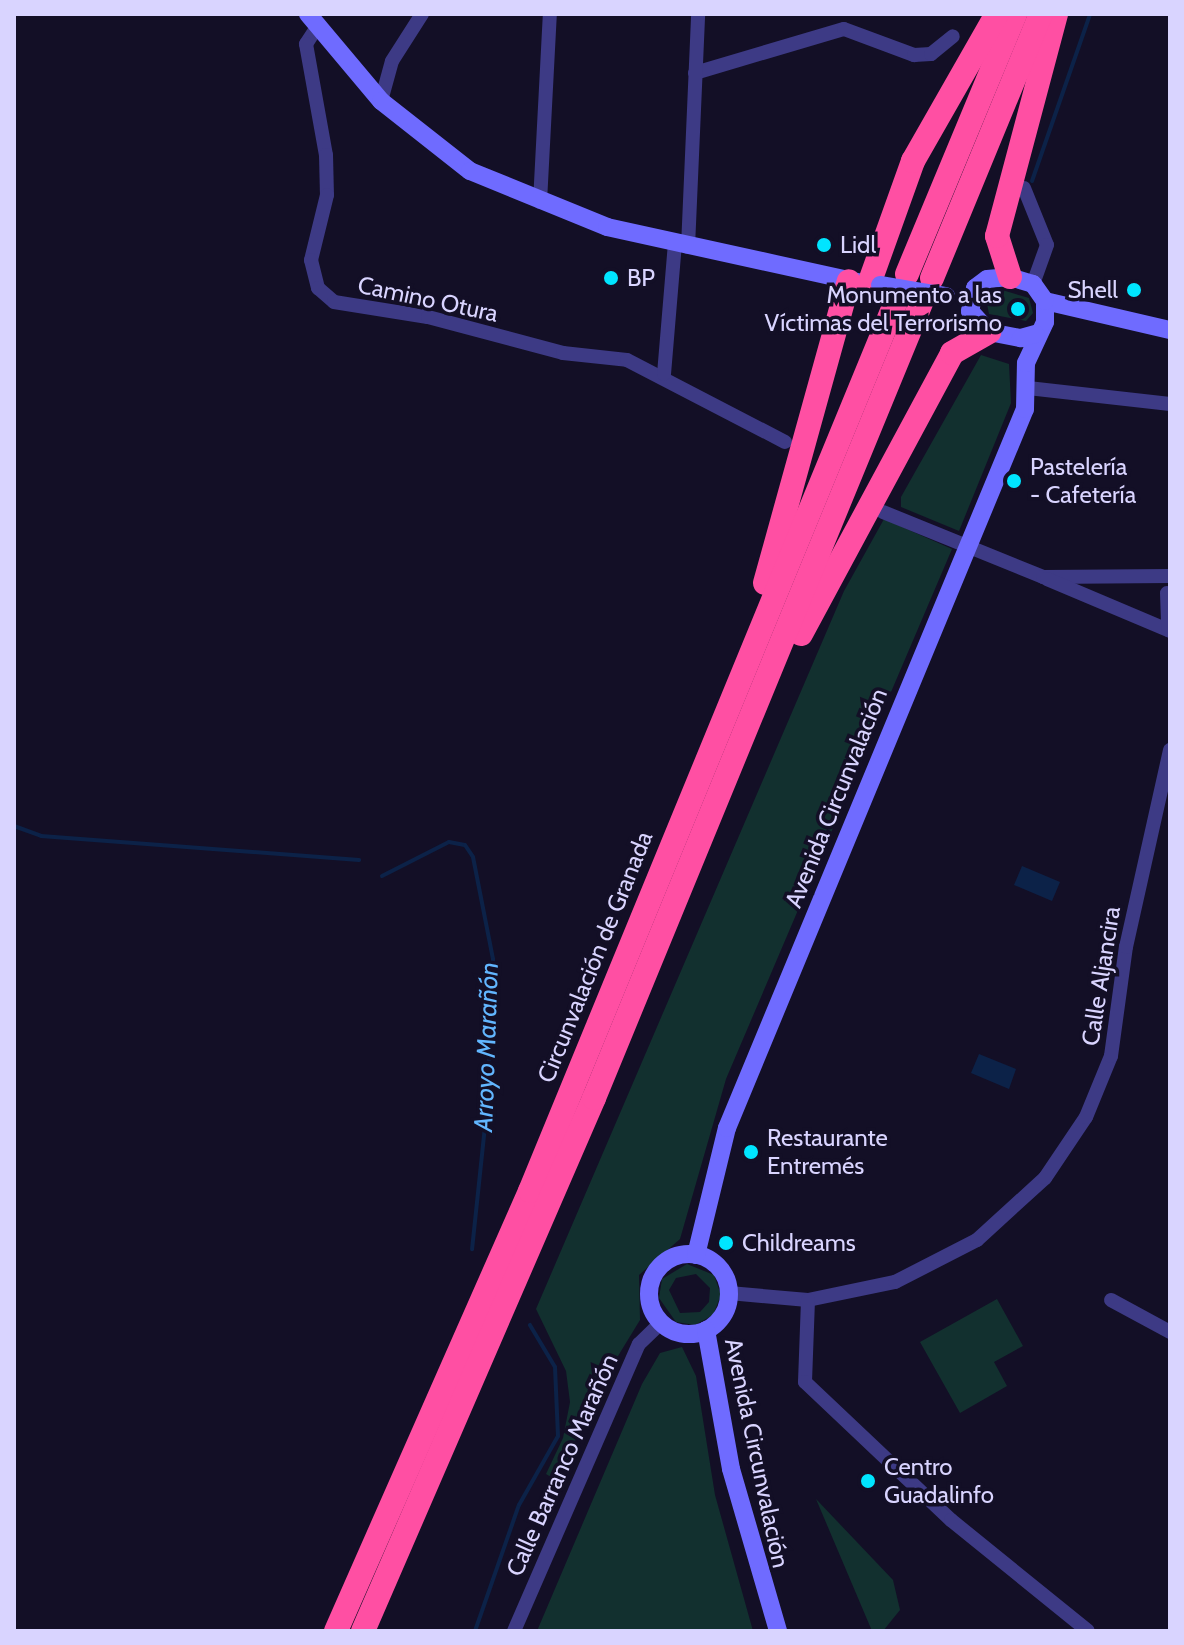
<!DOCTYPE html>
<meta charset="utf-8">
<style>
body{margin:0}
#map{position:relative;width:1184px;height:1645px;overflow:hidden;background:#130f26;font-family:Cabin,sans-serif}
div>[style]{position:absolute}
.green>*{inset:0;background:#12302f}
.water>*{inset:0;background:#0c2248}
.stream>*{height:4px;margin:-2px;padding:0 2px;transform-origin:2px;border-radius:2px;background:#0c2248}
.street>*{height:14px;margin:-7px;padding:0 7px;transform-origin:7px;border-radius:7px;background:#3d3a85}
.secondary>*{height:18px;margin:-9px;padding:0 9px;transform-origin:9px;border-radius:9px;background:#6f6bff}
.secondary>.ring{margin:-9px;padding:0;box-sizing:content-box;background:none;border:18px solid #6f6bff;border-radius:50%}
.highway>*{height:24px;margin:-12px;padding:0 12px;transform-origin:12px;border-radius:12px;background:#ff4fa3}
.secondary-bridge>*{height:18px;margin:-9px;padding:0 9px;transform-origin:9px;border-radius:9px;background:#6f6bff}
.dots>*{width:22px;height:22px;translate:-50% -50%;box-sizing:border-box;border:4px solid #130f26;border-radius:50%}
span{translate:-50% -50%;white-space:nowrap;text-align:center;line-height:1.15;-webkit-text-stroke:7px #130f26;paint-order:stroke}
.poi-label{font-size:24px;color:#d9d4ff}
.left{translate:0 -50%;text-align:left}
.right{translate:-100% -50%;text-align:right}
.street-label{font-size:24px;color:#d9d4ff}
.water-label{font-size:26px;color:#62b6ff;font-style:italic}
.frame{position:absolute;inset:0;border:16px solid #d9d4ff;pointer-events:none}
</style>
<div id="map">
<div class="green">
<i style="clip-path:polygon(1002px 290px,1029px 298px,1033px 313px,1026px 321px,989px 314px,986px 299px)"></i>
<i style="clip-path:polygon(981px 355px,1009px 364px,1011px 403px,959px 531px,901px 507px,901px 497px)"></i>
<i style="clip-path:polygon(884px 519px,952px 549px,726px 1079px,680px 1239px,639px 1275px,640px 1320px,596px 1392px,558px 1481px,546px 1474px,563px 1438px,570px 1402px,566px 1371px,536px 1309px,844px 591px)"></i>
<i style="clip-path:polygon(evenodd,687px 1264px,714px 1275px,721px 1295px,713px 1315px,695px 1325px,676px 1322px,659px 1298px,662px 1279px,687px 1264px,696px 1274px,710px 1288px,709px 1302px,700px 1312px,680px 1313px,669px 1290px,676px 1278px,696px 1274px)"></i>
<i style="clip-path:polygon(997px 1299px,1023px 1346px,994px 1362px,1007px 1386px,960px 1413px,920px 1342px)"></i>
<i style="clip-path:polygon(682px 1347px,696px 1376px,715px 1495px,753px 1631px,537px 1631px,642px 1384px,660px 1353px)"></i>
<i style="clip-path:polygon(816px 1499px,893px 1580px,900px 1610px,883px 1631px,872px 1631px)"></i>
</div>
<div class="water">
<i style="clip-path:polygon(1022px 866px,1060px 882px,1052px 901px,1014px 885px)"></i>
<i style="clip-path:polygon(979px 1054px,1016px 1069px,1009px 1089px,971px 1073px)"></i>
</div>
<div class="stream">
<i style="left:1032px;top:181px;width:177px;rotate:-70.8deg"></i>
<i style="left:14px;top:826px;width:29px;rotate:20deg"></i>
<i style="left:41px;top:836px;width:319px;rotate:4.3deg"></i>
<i style="left:382px;top:876px;width:75px;rotate:-26.9deg"></i>
<i style="left:449px;top:842px;width:16px;rotate:11deg"></i>
<i style="left:465px;top:845px;width:14px;rotate:56deg"></i>
<i style="left:473px;top:857px;width:104px;rotate:78.9deg"></i>
<i style="left:493px;top:959px;width:148px;rotate:92.3deg"></i>
<i style="left:487px;top:1107px;width:143px;rotate:96deg"></i>
<i style="left:475px;top:1631px;width:133px;rotate:-70.8deg"></i>
<i style="left:519px;top:1505px;width:79px;rotate:-60.5deg"></i>
<i style="left:558px;top:1436px;width:69px;rotate:-92.5deg"></i>
<i style="left:555px;top:1367px;width:49px;rotate:-120.8deg"></i>
</div>
<div class="street">
<i style="left:319px;top:24px;width:24px;rotate:123deg"></i>
<i style="left:306px;top:44px;width:113px;rotate:79.8deg"></i>
<i style="left:326px;top:155px;width:40px;rotate:88.6deg"></i>
<i style="left:327px;top:195px;width:67px;rotate:103.8deg"></i>
<i style="left:311px;top:260px;width:29px;rotate:76deg"></i>
<i style="left:318px;top:288px;width:21px;rotate:41deg"></i>
<i style="left:334px;top:302px;width:95px;rotate:9.1deg"></i>
<i style="left:428px;top:317px;width:140px;rotate:14.9deg"></i>
<i style="left:563px;top:353px;width:64px;rotate:6.2deg"></i>
<i style="left:627px;top:360px;width:178px;rotate:27.4deg"></i>
<i style="left:695px;top:73px;width:155px;rotate:-16.5deg"></i>
<i style="left:844px;top:29px;width:75px;rotate:20.4deg"></i>
<i style="left:914px;top:55px;width:17px;rotate:-3deg"></i>
<i style="left:931px;top:54px;width:28px;rotate:-39deg"></i>
<i style="left:381px;top:101px;width:41px;rotate:-74.6deg"></i>
<i style="left:392px;top:61px;width:56px;rotate:-57.4deg"></i>
<i style="left:1024px;top:188px;width:61px;rotate:68deg"></i>
<i style="left:1047px;top:245px;width:41px;rotate:109.7deg"></i>
<i style="left:540px;top:202px;width:188px;rotate:-87deg"></i>
<i style="left:688px;top:247px;width:233px;rotate:-87.5deg"></i>
<i style="left:664px;top:374px;width:130px;rotate:-85.2deg"></i>
<i style="left:1028px;top:388px;width:143px;rotate:6.4deg"></i>
<i style="left:883px;top:512px;width:173px;rotate:22.1deg"></i>
<i style="left:1043px;top:577px;width:127px;rotate:-0.5deg"></i>
<i style="left:1047px;top:579px;width:134px;rotate:22.9deg"></i>
<i style="left:1167px;top:593px;width:37px;rotate:88deg"></i>
<i style="left:729px;top:1293px;width:79px;rotate:5.1deg"></i>
<i style="left:808px;top:1300px;width:89px;rotate:-11.7deg"></i>
<i style="left:895px;top:1282px;width:92px;rotate:-27.1deg"></i>
<i style="left:977px;top:1240px;width:92px;rotate:-42.4deg"></i>
<i style="left:1045px;top:1178px;width:73px;rotate:-56.1deg"></i>
<i style="left:1086px;top:1117px;width:66px;rotate:-67.7deg"></i>
<i style="left:1111px;top:1056px;width:110px;rotate:-82.2deg"></i>
<i style="left:1126px;top:947px;width:202px;rotate:-77.4deg"></i>
<i style="left:808px;top:1300px;width:82px;rotate:92.1deg"></i>
<i style="left:805px;top:1382px;width:201px;rotate:43.4deg"></i>
<i style="left:951px;top:1520px;width:176px;rotate:39deg"></i>
<i style="left:1111px;top:1300px;width:67px;rotate:28.5deg"></i>
<i style="left:514px;top:1631px;width:313px;rotate:-66.5deg"></i>
<i style="left:639px;top:1344px;width:30px;rotate:-44deg"></i>
</div>
<div class="secondary">
<i style="left:308px;top:14px;width:114px;rotate:50deg"></i>
<i style="left:381px;top:101px;width:113px;rotate:38.2deg"></i>
<i style="left:470px;top:171px;width:148px;rotate:22.2deg"></i>
<i style="left:607px;top:227px;width:260px;rotate:12.4deg"></i>
<i style="left:1045px;top:301px;width:128px;rotate:13.1deg"></i>
<i class="ring" style="left:649px;top:1254px;width:62px;height:62px"></i>
<i style="left:696px;top:1255px;width:131px;rotate:-76.3deg"></i>
<i style="left:727px;top:1128px;width:778px;rotate:-67.49deg"></i>
<i style="left:1025px;top:409px;width:46px;rotate:-88.8deg"></i>
<i style="left:1026px;top:363px;width:45px;rotate:-65.1deg"></i>
<i style="left:1045px;top:322px;width:21px;rotate:-90deg"></i>
<i style="left:1045px;top:301px;width:21px;rotate:-125deg"></i>
<i style="left:1033px;top:284px;width:24px;rotate:-163deg"></i>
<i style="left:1010px;top:277px;width:23px;rotate:175deg"></i>
<i style="left:987px;top:279px;width:15px;rotate:143deg"></i>
<i style="left:975px;top:288px;width:24px;rotate:102deg"></i>
<i style="left:970px;top:311px;width:28px;rotate:48deg"></i>
<i style="left:989px;top:332px;width:33px;rotate:11deg"></i>
<i style="left:1021px;top:338px;width:15px;rotate:-16deg"></i>
<i style="left:706px;top:1330px;width:141px;rotate:79.8deg"></i>
<i style="left:731px;top:1469px;width:169px;rotate:73.8deg"></i>
</div>
<div class="highway">
<i style="left:907px;top:274px;width:282px;rotate:-67.4deg"></i>
<i style="left:1010px;top:277px;width:43px;rotate:-107.6deg"></i>
<i style="left:997px;top:236px;width:230px;rotate:-75.1deg"></i>
<i style="left:932px;top:278px;width:286px;rotate:-67.6deg"></i>
<i style="left:869px;top:284px;width:131px;rotate:-70.3deg"></i>
<i style="left:913px;top:161px;width:169px;rotate:-60.3deg"></i>
<i style="left:765px;top:583px;width:313px;rotate:-74.5deg"></i>
<i style="left:801px;top:634px;width:319px;rotate:-61.7deg"></i>
<i style="left:952px;top:353px;width:43px;rotate:-29.6deg"></i>
<i style="left:336px;top:1631px;width:481px;rotate:-66.2deg"></i>
<i style="left:530px;top:1191px;width:965px;rotate:-67.64deg"></i>
<i style="left:363px;top:1631px;width:581px;rotate:-66.57deg"></i>
<i style="left:594px;top:1098px;width:860px;rotate:-67.64deg"></i>
</div>
<div class="secondary-bridge">
<i style="left:880px;top:285px;width:67px;rotate:9.5deg"></i>
</div>
<div class="dots">
<i style="left:824px;top:245px;background:#00e5ff"></i>
<i style="left:611px;top:278px;background:#00e5ff"></i>
<i style="left:1134px;top:290px;background:#00e5ff"></i>
<i style="left:1018px;top:309px;background:#00e5ff"></i>
<i style="left:1014px;top:481px;background:#00e5ff"></i>
<i style="left:751px;top:1152px;background:#00e5ff"></i>
<i style="left:726px;top:1243px;background:#00e5ff"></i>
<i style="left:868px;top:1481px;background:#00e5ff"></i>
</div>
<div class="poi-label">
<span class="left" style="left:840px;top:245px">Lidl</span>
<span class="left" style="left:627px;top:278px">BP</span>
<span class="right" style="left:1118px;top:290px">Shell</span>
<span class="right" style="left:1002px;top:309px">Monumento a las<br>Víctimas del Terrorismo</span>
<span class="left" style="left:1030px;top:481px">Pastelería<br>- Cafetería</span>
<span class="left" style="left:767px;top:1152px">Restaurante<br>Entremés</span>
<span class="left" style="left:742px;top:1243px">Childreams</span>
<span class="left" style="left:884px;top:1481px">Centro<br>Guadalinfo</span>
</div>
<div class="street-label">
<span style="left:428px;top:299px;rotate:12deg">Camino Otura</span>
<span style="left:836px;top:798px;rotate:-68deg">Avenida Circunvalación</span>
<span style="left:595px;top:957px;rotate:-68deg">Circunvalación de Granada</span>
<span style="left:1101px;top:976px;rotate:-81deg">Calle Aljancira</span>
<span style="left:757px;top:1453px;rotate:78deg">Avenida Circunvalación</span>
<span style="left:562px;top:1465px;rotate:-66deg">Calle Barranco Marañón</span>
</div>
<div class="water-label">
<span style="left:487px;top:1047px;rotate:-88deg">Arroyo Marañón</span>
</div>
<div class="frame"></div>
</div>
